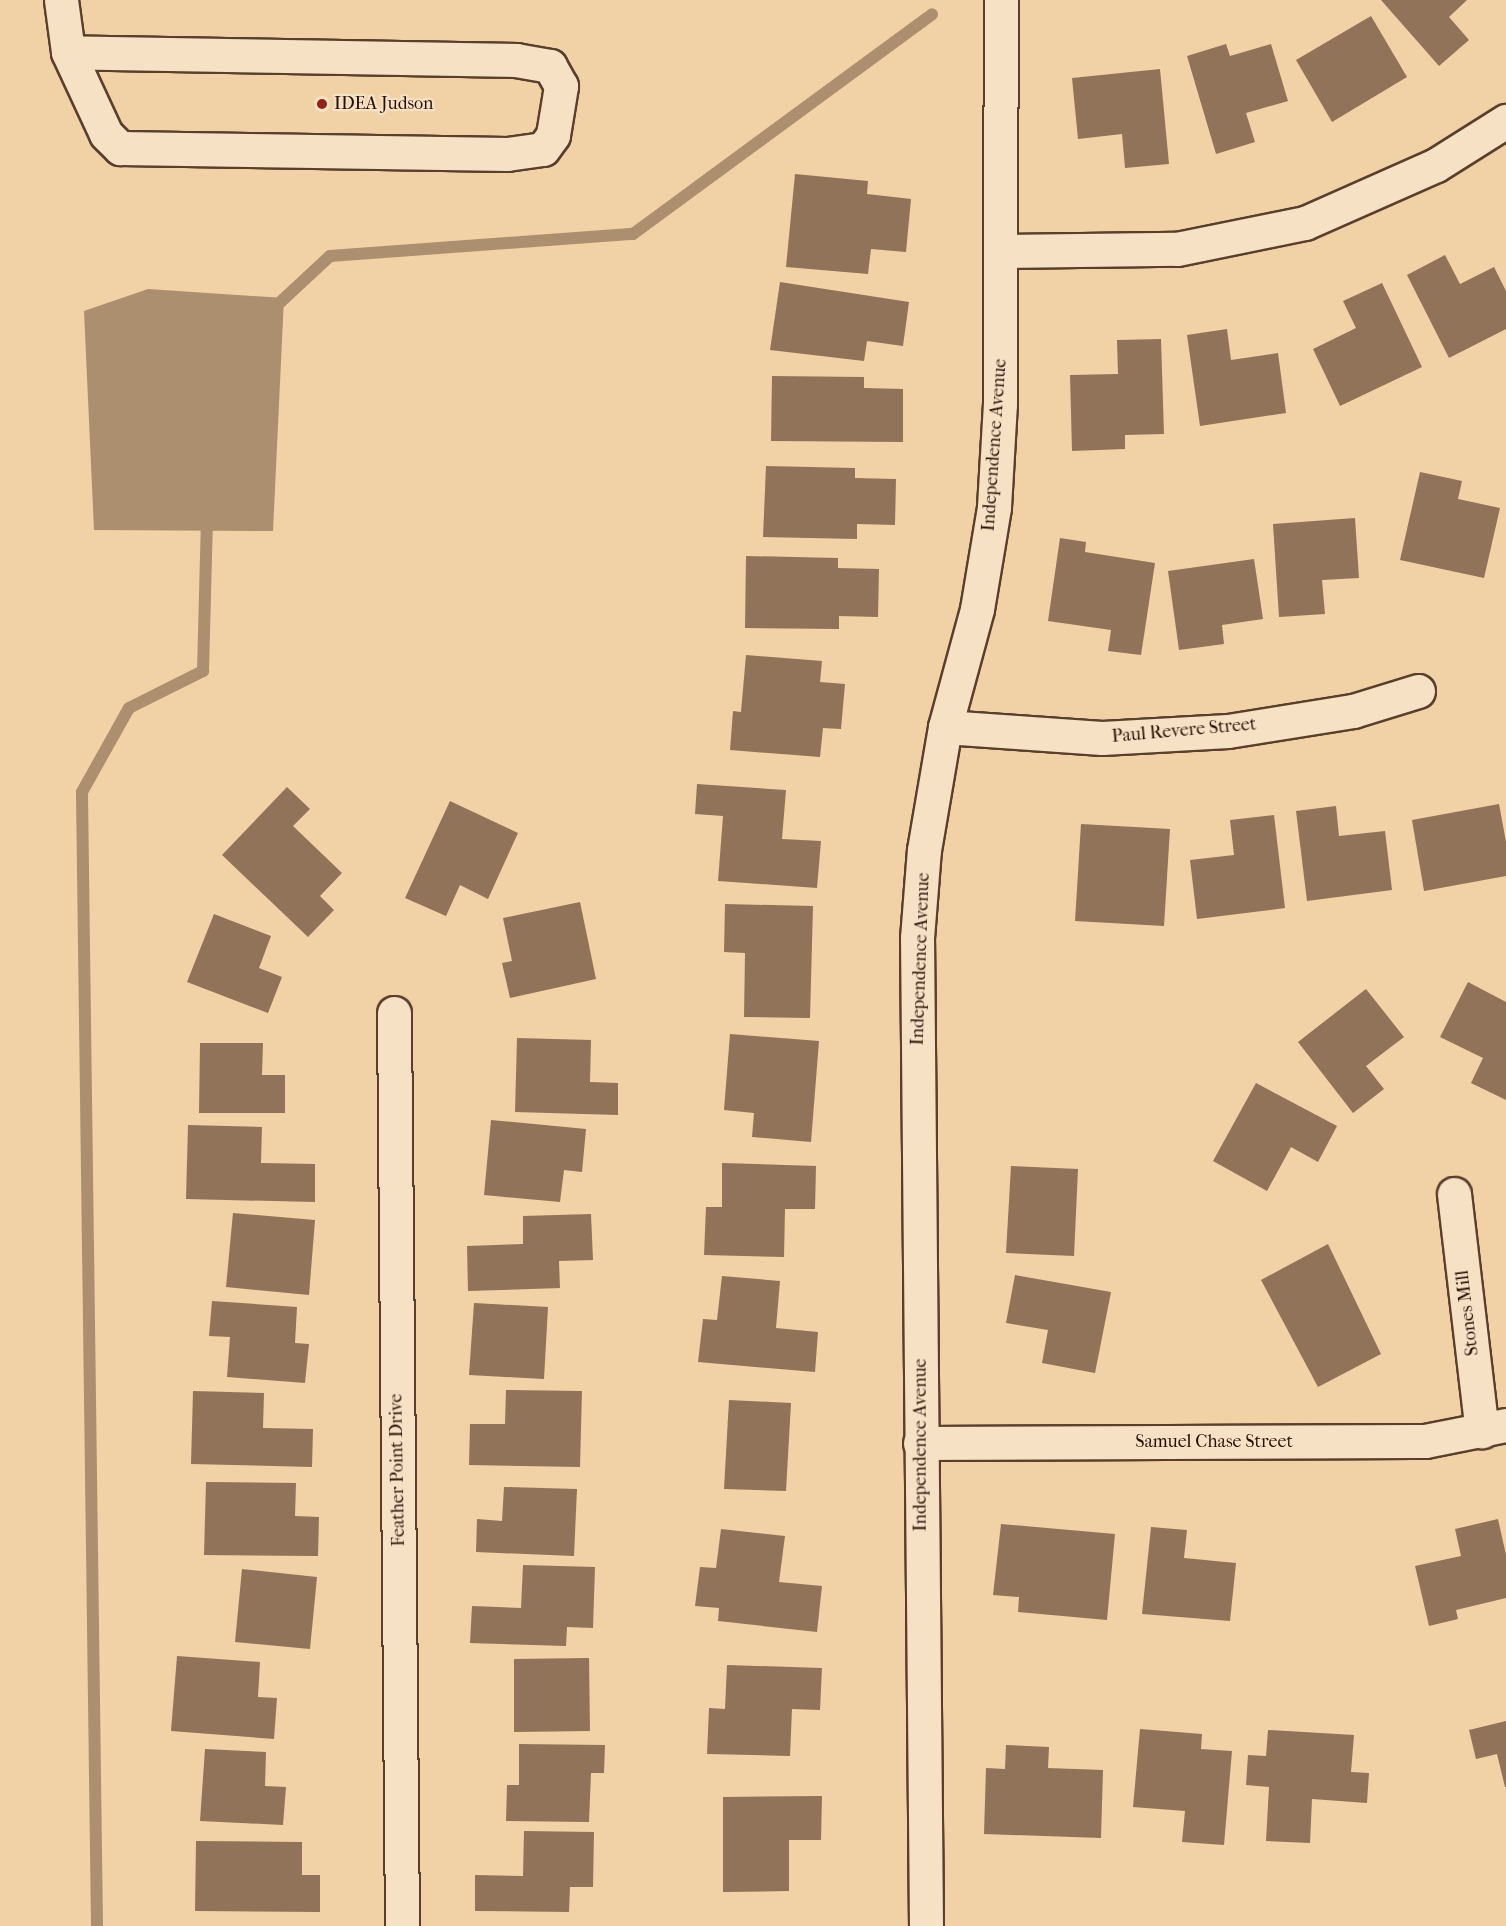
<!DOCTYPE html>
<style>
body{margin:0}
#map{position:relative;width:1506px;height:1926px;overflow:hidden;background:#f1d1a6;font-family:"IM FELL French Canon",serif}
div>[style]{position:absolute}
.water>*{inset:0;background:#ac8f6f}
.stream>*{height:12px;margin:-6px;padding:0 6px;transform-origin:6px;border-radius:6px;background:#ac8f6f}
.building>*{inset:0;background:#907359}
.roads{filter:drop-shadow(2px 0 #5a3f2d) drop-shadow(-2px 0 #5a3f2d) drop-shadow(0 2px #5a3f2d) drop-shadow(0 -2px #5a3f2d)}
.minor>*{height:33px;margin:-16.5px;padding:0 16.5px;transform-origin:16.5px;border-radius:16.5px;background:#f6e1c5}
.dots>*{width:16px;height:16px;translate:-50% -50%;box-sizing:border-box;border:3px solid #f6e1c5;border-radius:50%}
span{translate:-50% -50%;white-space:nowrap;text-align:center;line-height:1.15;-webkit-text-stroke:4.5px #f6e1c5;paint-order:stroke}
.poi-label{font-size:18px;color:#270e05}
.left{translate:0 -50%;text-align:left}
.street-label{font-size:18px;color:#270e05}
</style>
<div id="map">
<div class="water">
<i style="clip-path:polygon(148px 289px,284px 298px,273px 531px,94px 530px,84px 311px)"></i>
</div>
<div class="stream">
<i style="left:274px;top:308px;width:76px;rotate:-42.9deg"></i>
<i style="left:330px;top:256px;width:304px;rotate:-4.2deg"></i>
<i style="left:633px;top:234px;width:371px;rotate:-36.3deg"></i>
<i style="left:97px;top:1926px;width:1134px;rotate:-90.76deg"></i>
<i style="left:82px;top:792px;width:96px;rotate:-60.8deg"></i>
<i style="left:129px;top:708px;width:83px;rotate:-26.6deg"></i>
<i style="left:203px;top:671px;width:157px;rotate:-88.5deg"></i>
</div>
<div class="building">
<i style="clip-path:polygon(1381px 0,1467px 0,1449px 17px,1469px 40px,1439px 66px)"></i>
<i style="clip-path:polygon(1371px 16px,1407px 77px,1332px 122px,1296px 60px)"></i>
<i style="clip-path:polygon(1226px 44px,1230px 56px,1271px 44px,1288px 101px,1246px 113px,1255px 142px,1216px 154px,1187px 56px)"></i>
<i style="clip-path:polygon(1160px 69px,1169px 164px,1125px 168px,1122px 134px,1078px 139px,1072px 78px)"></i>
<i style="clip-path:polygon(795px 174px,868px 181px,867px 194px,911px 199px,906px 252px,871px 249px,868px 274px,786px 267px)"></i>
<i style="clip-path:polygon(1445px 255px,1460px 284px,1494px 267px,1506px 291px,1506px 329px,1449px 358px,1407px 275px)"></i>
<i style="clip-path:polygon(780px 282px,909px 302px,903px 346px,867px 341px,864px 361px,770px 350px)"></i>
<i style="clip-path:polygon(1382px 283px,1422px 367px,1340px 406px,1313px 349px,1356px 328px,1343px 301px)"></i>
<i style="clip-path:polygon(1227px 329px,1231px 360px,1278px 353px,1286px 413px,1200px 426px,1187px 335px)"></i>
<i style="clip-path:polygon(1161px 339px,1164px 434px,1125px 435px,1125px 449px,1072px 451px,1070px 375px,1118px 374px,1117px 340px)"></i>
<i style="clip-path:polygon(772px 376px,864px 377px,864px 388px,903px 389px,903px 442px,771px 441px)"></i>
<i style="clip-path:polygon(766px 466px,855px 468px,855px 478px,896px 479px,895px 525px,857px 524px,857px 539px,763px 537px)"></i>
<i style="clip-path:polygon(1420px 472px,1462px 481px,1458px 499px,1500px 508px,1484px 578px,1400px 560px)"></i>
<i style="clip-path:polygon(1355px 518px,1359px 578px,1322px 580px,1325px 614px,1279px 617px,1273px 524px)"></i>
<i style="clip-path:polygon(1060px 538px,1086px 542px,1085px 552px,1155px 563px,1141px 655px,1108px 651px,1111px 630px,1048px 621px)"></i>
<i style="clip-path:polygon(746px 556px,838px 558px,838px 568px,879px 569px,878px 617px,839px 616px,839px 629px,745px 628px)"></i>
<i style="clip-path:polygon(1254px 559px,1263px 619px,1222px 625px,1224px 644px,1179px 650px,1168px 571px)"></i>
<i style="clip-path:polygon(746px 655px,822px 661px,820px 682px,845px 684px,841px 729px,823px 728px,820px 757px,730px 750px,733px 711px,741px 712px)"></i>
<i style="clip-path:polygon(697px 784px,786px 790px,782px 839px,821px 841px,817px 888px,718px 881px,723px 816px,695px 814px)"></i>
<i style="clip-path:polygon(287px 787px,310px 809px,293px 826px,342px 873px,320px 896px,334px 910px,308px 937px,222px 855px)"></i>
<i style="clip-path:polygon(450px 801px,518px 833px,488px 899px,460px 885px,446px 916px,405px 898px)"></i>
<i style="clip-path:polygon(1499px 804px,1506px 842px,1506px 876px,1424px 891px,1412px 820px)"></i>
<i style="clip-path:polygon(1336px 806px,1339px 836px,1385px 831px,1392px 890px,1307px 901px,1296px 811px)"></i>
<i style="clip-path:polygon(1274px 815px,1285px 908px,1197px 919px,1190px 860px,1234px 855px,1230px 820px)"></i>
<i style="clip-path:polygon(1081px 824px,1170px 829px,1164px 926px,1075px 921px)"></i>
<i style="clip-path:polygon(580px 902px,596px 979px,510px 998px,502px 963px,512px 961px,503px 918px)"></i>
<i style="clip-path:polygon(725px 904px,813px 906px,810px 1018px,744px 1017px,745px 953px,724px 952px)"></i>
<i style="clip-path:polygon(214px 914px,271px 936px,259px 968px,282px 977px,268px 1013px,187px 982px)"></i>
<i style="clip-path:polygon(1468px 982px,1506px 1002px,1506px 1100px,1471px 1083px,1483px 1058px,1440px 1037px)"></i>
<i style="clip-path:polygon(1366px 989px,1404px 1037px,1366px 1066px,1384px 1089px,1353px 1113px,1298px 1042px)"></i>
<i style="clip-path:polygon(730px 1034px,819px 1041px,811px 1142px,752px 1137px,754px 1113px,724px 1110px)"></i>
<i style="clip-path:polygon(517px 1038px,591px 1040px,590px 1082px,618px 1083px,618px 1115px,515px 1112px)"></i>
<i style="clip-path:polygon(200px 1043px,263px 1043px,262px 1075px,285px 1075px,285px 1113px,199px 1113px)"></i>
<i style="clip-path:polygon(1256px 1083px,1337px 1126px,1318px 1162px,1291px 1147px,1267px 1191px,1213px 1161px)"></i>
<i style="clip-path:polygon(491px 1120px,586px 1129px,582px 1172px,564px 1170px,560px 1202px,484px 1195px)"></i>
<i style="clip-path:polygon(188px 1125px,262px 1127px,261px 1163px,315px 1164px,315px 1202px,186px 1199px)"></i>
<i style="clip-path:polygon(722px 1163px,816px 1166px,815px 1209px,785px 1209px,784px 1257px,704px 1255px,706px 1207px,722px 1207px)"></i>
<i style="clip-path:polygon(1011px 1166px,1078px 1169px,1074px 1256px,1006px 1253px)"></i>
<i style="clip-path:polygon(233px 1213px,315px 1220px,309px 1295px,226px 1287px)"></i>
<i style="clip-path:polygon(591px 1214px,593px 1260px,559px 1261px,560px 1288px,468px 1291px,467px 1246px,523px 1244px,523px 1216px)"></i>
<i style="clip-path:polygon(1328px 1244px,1381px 1354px,1318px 1387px,1261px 1280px)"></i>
<i style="clip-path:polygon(1015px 1275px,1111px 1292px,1095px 1373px,1042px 1363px,1048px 1330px,1006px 1323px)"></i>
<i style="clip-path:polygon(722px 1276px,780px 1281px,776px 1328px,818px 1332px,815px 1372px,698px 1362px,703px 1319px,717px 1320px)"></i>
<i style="clip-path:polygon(212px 1301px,297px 1307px,295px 1343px,309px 1344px,305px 1383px,227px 1377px,230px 1337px,209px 1336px)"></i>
<i style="clip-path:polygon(474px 1303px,548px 1307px,544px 1379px,469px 1375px)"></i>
<i style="clip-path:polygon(506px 1390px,582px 1391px,580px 1467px,469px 1465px,470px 1424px,505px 1424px)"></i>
<i style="clip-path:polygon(193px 1391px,264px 1393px,263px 1428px,313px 1429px,312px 1467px,191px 1464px)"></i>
<i style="clip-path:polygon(729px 1400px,791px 1403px,786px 1491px,724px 1489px)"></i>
<i style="clip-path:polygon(206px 1482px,296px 1483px,295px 1516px,319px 1517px,318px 1556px,204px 1555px)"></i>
<i style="clip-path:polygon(504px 1487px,577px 1489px,574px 1556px,476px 1552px,477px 1519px,502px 1521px)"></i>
<i style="clip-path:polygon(1498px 1519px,1506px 1555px,1506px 1598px,1456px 1610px,1458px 1619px,1429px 1626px,1415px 1566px,1461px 1556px,1455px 1529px)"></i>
<i style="clip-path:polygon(1001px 1524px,1115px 1534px,1107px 1620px,1018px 1612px,1019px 1597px,993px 1595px)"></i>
<i style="clip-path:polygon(1151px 1527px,1187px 1530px,1184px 1558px,1236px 1563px,1230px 1621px,1142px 1614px)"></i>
<i style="clip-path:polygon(721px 1529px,785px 1536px,779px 1582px,822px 1586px,817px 1632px,718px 1621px,719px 1608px,695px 1606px,700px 1567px,716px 1568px)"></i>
<i style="clip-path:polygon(523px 1565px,595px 1567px,593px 1628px,567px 1627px,566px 1646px,470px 1643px,472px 1606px,521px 1608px)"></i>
<i style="clip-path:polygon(242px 1569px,317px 1577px,310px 1649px,235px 1642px)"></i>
<i style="clip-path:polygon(177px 1656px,260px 1662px,258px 1697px,277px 1698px,274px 1739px,171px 1731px)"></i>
<i style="clip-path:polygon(589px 1658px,590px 1731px,514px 1732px,514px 1659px)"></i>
<i style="clip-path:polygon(727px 1665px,822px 1668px,820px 1710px,792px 1709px,790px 1756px,707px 1754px,709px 1708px,725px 1709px)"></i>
<i style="clip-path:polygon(1506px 1721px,1506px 1787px,1505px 1787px,1497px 1754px,1476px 1759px,1469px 1730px)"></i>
<i style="clip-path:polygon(1140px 1729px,1202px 1734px,1201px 1749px,1232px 1751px,1224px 1845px,1182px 1842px,1185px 1811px,1133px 1807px)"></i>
<i style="clip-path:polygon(1268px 1730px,1354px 1735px,1351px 1772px,1369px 1773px,1367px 1803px,1312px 1799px,1310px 1843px,1266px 1841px,1269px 1787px,1246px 1785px,1248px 1755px,1266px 1756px)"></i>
<i style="clip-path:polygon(519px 1744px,605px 1745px,604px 1773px,591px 1773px,589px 1822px,506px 1821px,507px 1785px,519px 1785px)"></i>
<i style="clip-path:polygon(1006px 1745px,1049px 1747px,1048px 1768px,1103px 1770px,1101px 1838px,984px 1834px,986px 1768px,1005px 1769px)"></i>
<i style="clip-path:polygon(205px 1749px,266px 1752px,265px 1786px,286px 1787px,283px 1825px,200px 1821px)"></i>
<i style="clip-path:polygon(822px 1796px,821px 1840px,789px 1840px,789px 1891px,723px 1892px,723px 1797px)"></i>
<i style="clip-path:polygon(524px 1831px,594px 1832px,593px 1887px,570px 1887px,569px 1912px,475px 1911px,475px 1875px,523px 1876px)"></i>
<i style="clip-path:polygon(196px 1841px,302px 1842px,302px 1875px,320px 1875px,320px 1912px,195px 1911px)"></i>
</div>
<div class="roads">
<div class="minor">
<i style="left:61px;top:0;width:52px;rotate:82.3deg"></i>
<i style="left:68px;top:52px;width:90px;rotate:65.1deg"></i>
<i style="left:106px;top:134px;width:20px;rotate:45deg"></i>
<i style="left:120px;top:148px;width:387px;rotate:0.9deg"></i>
<i style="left:507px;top:154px;width:36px;rotate:-8deg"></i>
<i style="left:543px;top:149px;width:17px;rotate:-54deg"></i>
<i style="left:553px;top:135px;width:50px;rotate:-80.7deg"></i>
<i style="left:561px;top:86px;width:23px;rotate:-119deg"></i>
<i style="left:550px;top:66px;width:35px;rotate:-170deg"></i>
<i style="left:516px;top:60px;width:448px;rotate:-179deg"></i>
<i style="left:1002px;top:251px;width:175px;rotate:-0.7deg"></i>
<i style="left:1177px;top:249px;width:131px;rotate:-11.5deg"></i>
<i style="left:1305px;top:223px;width:143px;rotate:-23.9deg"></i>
<i style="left:1436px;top:165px;width:83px;rotate:-32.2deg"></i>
<i style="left:945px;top:727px;width:157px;rotate:4deg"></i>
<i style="left:1102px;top:738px;width:126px;rotate:-3.2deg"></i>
<i style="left:1228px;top:731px;width:127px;rotate:-9.1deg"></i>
<i style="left:1353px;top:711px;width:68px;rotate:-17.1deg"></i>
<i style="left:394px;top:1013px;width:913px;rotate:89.5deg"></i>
<i style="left:1454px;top:1194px;width:239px;rotate:83.3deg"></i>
<i style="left:920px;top:1443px;width:505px;rotate:-0.23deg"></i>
<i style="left:1425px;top:1441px;width:83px;rotate:-11.2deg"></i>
<i style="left:926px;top:1926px;width:988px;rotate:-90.52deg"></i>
<i style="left:917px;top:938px;width:88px;rotate:-85.5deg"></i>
<i style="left:924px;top:850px;width:125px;rotate:-80.3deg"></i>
<i style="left:945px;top:727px;width:122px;rotate:-74.8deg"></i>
<i style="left:977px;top:609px;width:103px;rotate:-80.5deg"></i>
<i style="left:994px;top:507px;width:103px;rotate:-86.7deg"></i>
<i style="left:1000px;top:404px;width:404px;rotate:-89.9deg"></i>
</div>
</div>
<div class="dots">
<i style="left:322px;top:104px;background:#8f2418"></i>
</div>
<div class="poi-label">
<span class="left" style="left:334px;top:104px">IDEA Judson</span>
</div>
<div class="street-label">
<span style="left:995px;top:445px;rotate:-86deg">Independence Avenue</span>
<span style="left:1184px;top:731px;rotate:-5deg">Paul Revere Street</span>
<span style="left:921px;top:959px;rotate:-88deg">Independence Avenue</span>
<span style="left:1468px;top:1313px;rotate:-97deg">Stones Mill</span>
<span style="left:1214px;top:1442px">Samuel Chase Street</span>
<span style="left:921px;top:1445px;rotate:-90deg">Independence Avenue</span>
<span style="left:398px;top:1470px;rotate:-91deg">Feather Point Drive</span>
</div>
</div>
